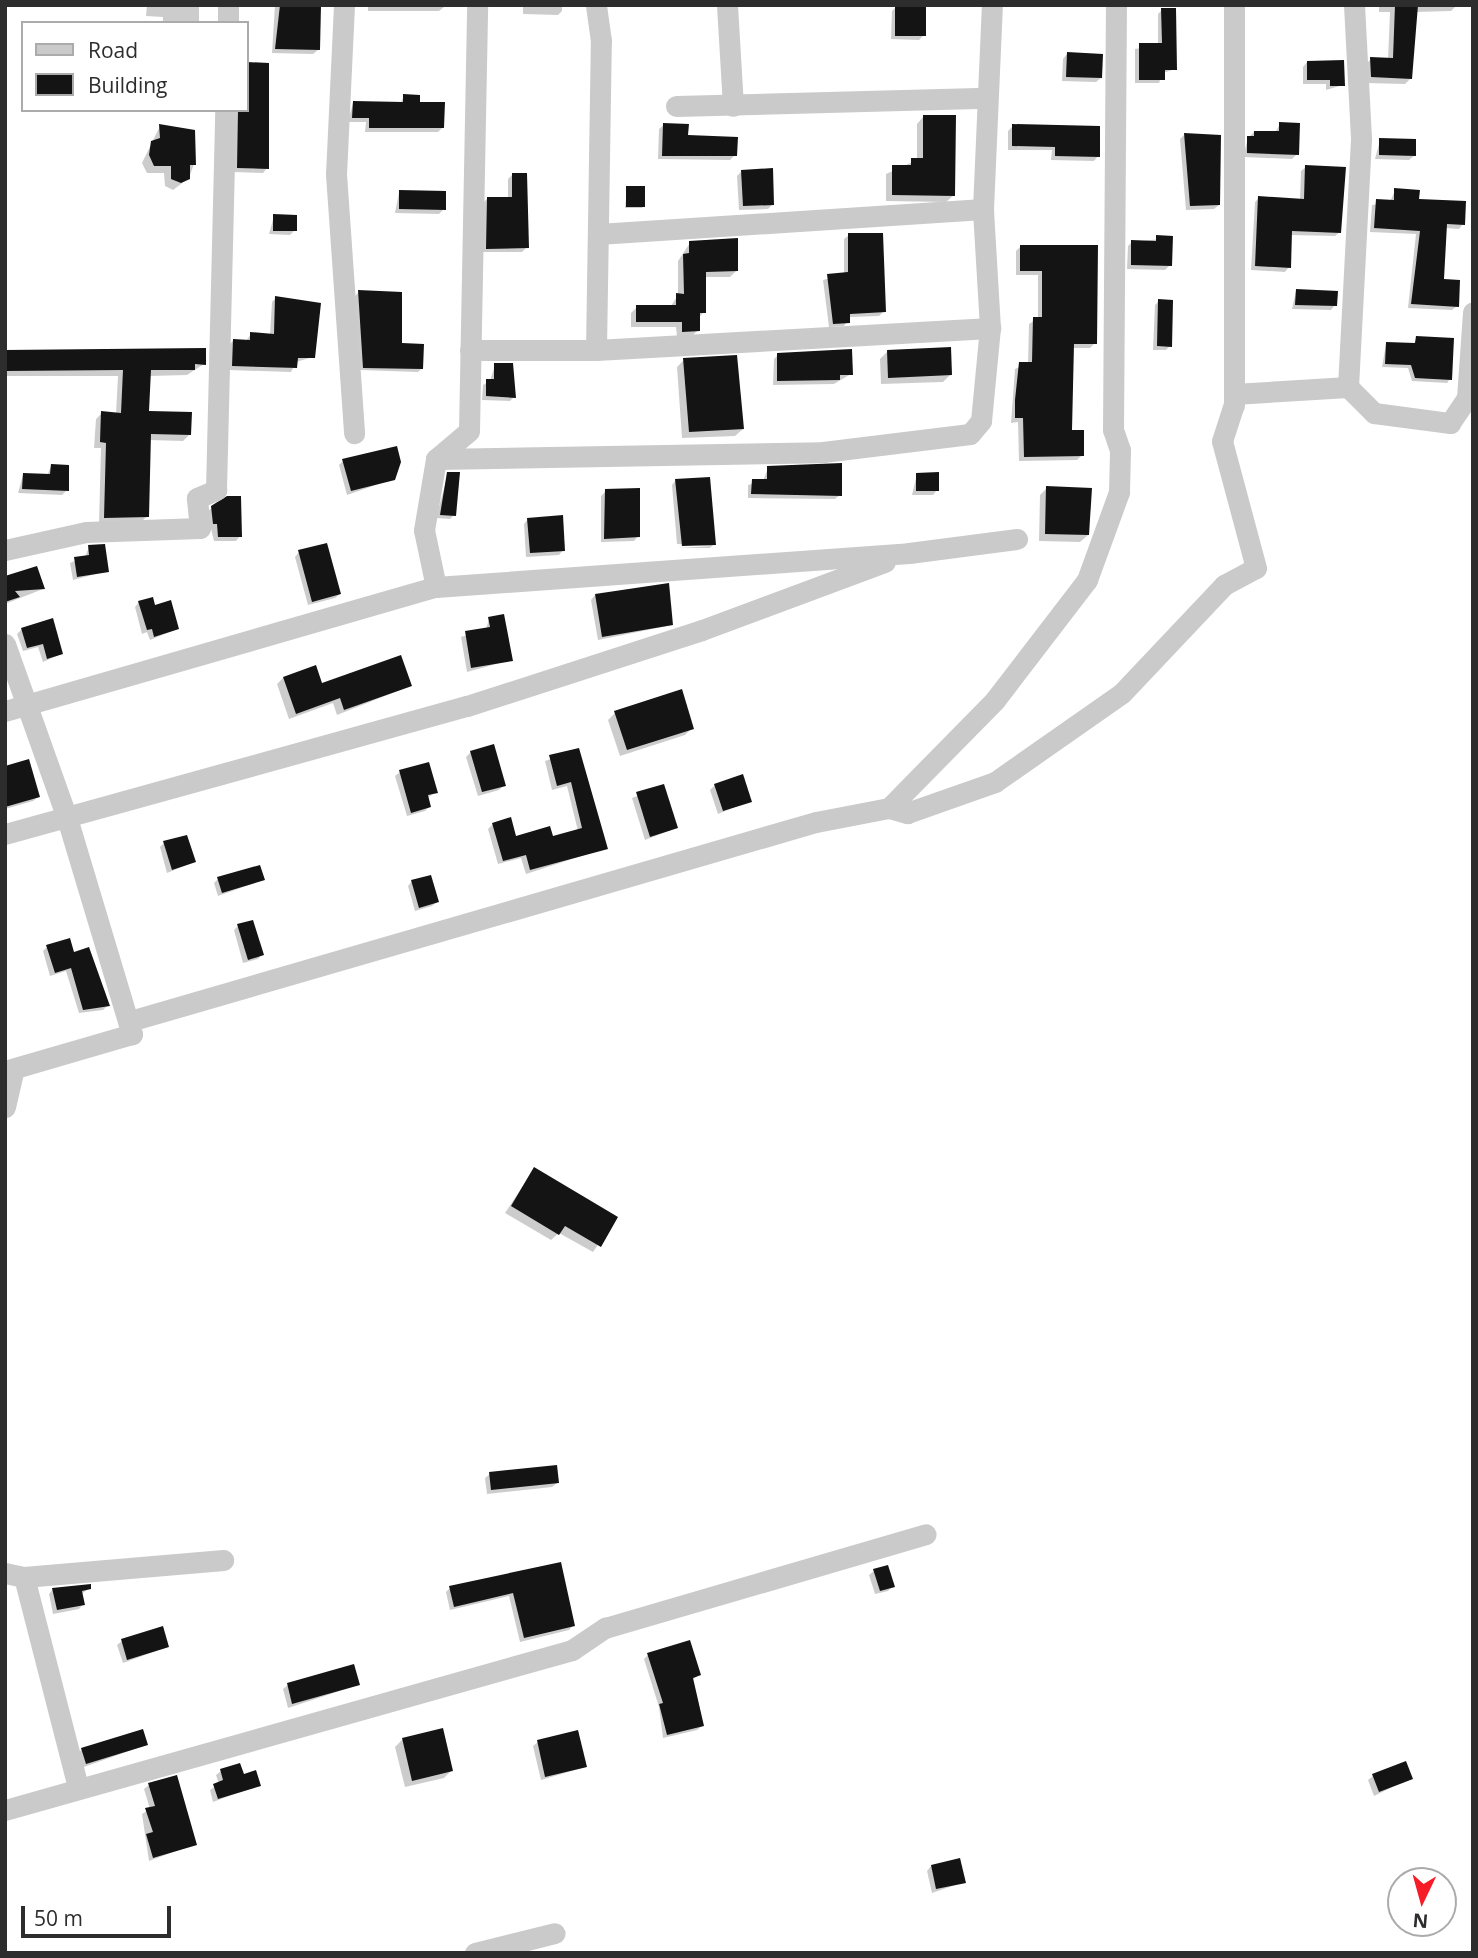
<!DOCTYPE html>
<style>
body{margin:0}
#map{position:relative;width:1478px;height:1958px;overflow:hidden;background:#fff;font-family:"Open Sans",sans-serif}
div>[style]{position:absolute}
.shadow>*{inset:0;background:#0003}
.building>*{inset:0;background:#141414}
.minor>*{height:21px;margin:-10.5px;padding:0 10.5px;transform-origin:10.5px;border-radius:10.5px;background:#cacaca}
span{translate:-50% -50%;white-space:nowrap;text-align:center;line-height:1.15;-webkit-text-stroke:7px #fff;paint-order:stroke}
.frame{position:absolute;inset:0;border:7px solid #2d2d2d;pointer-events:none}
.legend{position:absolute;left:21px;top:21px;width:228px;height:91px;box-sizing:border-box;background:#fff;border:2px solid #ababab;margin:0;padding:9px 12px;list-style:none;font-size:21px;color:#2d2d2d}
.legend li{display:flex;align-items:center;gap:14px;height:35px}
.legend b{width:35px;border:2px solid #ababab}
.north{position:absolute;left:1387px;top:1867px;width:70px;height:70px;box-sizing:border-box;background:#fff;border:2px solid #ababab;border-radius:50%;rotate:185deg;font-size:19px;font-weight:700;line-height:28px;text-align:center;color:#2d2d2d}
.north::after{content:'';display:block;margin:auto;width:24px;height:32px;background:#f61d29;clip-path:polygon(50% 0,100% 100%,50% 72%,0 100%)}
.scale{position:absolute;left:21px;top:1906px;width:150px;height:32px;box-sizing:border-box;border:4px solid #2d2d2d;border-top:0;padding-left:9px;font-size:21px;line-height:24px;white-space:nowrap;color:#2d2d2d;-webkit-text-stroke:5px #fff;paint-order:stroke}
</style>
<div id="map">
<div class="shadow">
<i style="clip-path:polygon(147px 5px,199px 5px,199px 23px,163px 23px,163px 17px,146px 16px)"></i>
<i style="clip-path:polygon(275px 5px,319px 5px,318px 50px,313px 54px,272px 53px)"></i>
<i style="clip-path:polygon(368px 5px,444px 5px,444px 7px,439px 11px,368px 11px)"></i>
<i style="clip-path:polygon(523px 5px,562px 5px,562px 11px,558px 15px,523px 14px)"></i>
<i style="clip-path:polygon(1379px 5px,1457px 5px,1451px 11px,1416px 12px,1411px 78px,1405px 84px,1366px 83px,1365px 65px,1371px 59px,1388px 60px,1390px 12px,1379px 12px)"></i>
<i style="clip-path:polygon(896px 7px,924px 35px,919px 40px,891px 39px,892px 11px)"></i>
<i style="clip-path:polygon(1162px 10px,1175px 69px,1163px 73px,1159px 83px,1135px 83px,1135px 49px,1158px 45px,1158px 14px)"></i>
<i style="clip-path:polygon(1067px 54px,1101px 78px,1096px 82px,1062px 81px,1063px 59px)"></i>
<i style="clip-path:polygon(1307px 62px,1343px 85px,1326px 90px,1326px 84px,1303px 84px,1303px 67px)"></i>
<i style="clip-path:polygon(247px 64px,267px 64px,267px 168px,263px 173px,233px 172px,234px 110px,247px 110px)"></i>
<i style="clip-path:polygon(404px 96px,443px 127px,438px 132px,365px 132px,366px 122px,348px 122px,353px 103px,400px 104px)"></i>
<i style="clip-path:polygon(924px 116px,954px 195px,946px 202px,886px 201px,886px 174px,917px 160px,917px 124px)"></i>
<i style="clip-path:polygon(1280px 124px,1297px 154px,1292px 159px,1243px 157px,1248px 138px,1254px 132px,1275px 133px)"></i>
<i style="clip-path:polygon(664px 125px,687px 137px,735px 155px,730px 160px,658px 159px,659px 129px)"></i>
<i style="clip-path:polygon(160px 126px,194px 164px,189px 178px,173px 190px,165px 186px,164px 173px,147px 173px,142px 163px)"></i>
<i style="clip-path:polygon(1013px 126px,1098px 156px,1094px 161px,1051px 160px,1052px 150px,1008px 150px,1008px 131px)"></i>
<i style="clip-path:polygon(1184px 135px,1219px 205px,1214px 209px,1186px 210px,1180px 139px)"></i>
<i style="clip-path:polygon(1380px 140px,1414px 156px,1409px 160px,1375px 159px)"></i>
<i style="clip-path:polygon(1306px 167px,1340px 232px,1335px 236px,1290px 235px,1289px 267px,1285px 272px,1251px 270px,1255px 202px,1259px 198px,1300px 200px,1301px 171px)"></i>
<i style="clip-path:polygon(742px 171px,773px 204px,768px 209px,739px 210px,737px 176px)"></i>
<i style="clip-path:polygon(512px 175px,527px 247px,522px 252px,482px 252px,483px 203px,487px 199px,508px 199px,508px 179px)"></i>
<i style="clip-path:polygon(627px 188px,644px 206px,642px 208px,625px 208px)"></i>
<i style="clip-path:polygon(1395px 190px,1463px 224px,1459px 229px,1445px 228px,1442px 281px,1457px 306px,1452px 310px,1408px 308px,1416px 234px,1370px 232px,1372px 205px,1390px 202px)"></i>
<i style="clip-path:polygon(399px 192px,444px 209px,439px 214px,395px 213px)"></i>
<i style="clip-path:polygon(274px 216px,295px 230px,290px 235px,269px 234px)"></i>
<i style="clip-path:polygon(849px 235px,884px 311px,879px 316px,850px 317px,844px 326px,829px 327px,823px 280px,844px 274px,844px 239px)"></i>
<i style="clip-path:polygon(1171px 238px,1170px 265px,1165px 270px,1127px 269px,1128px 246px,1132px 242px)"></i>
<i style="clip-path:polygon(690px 243px,736px 271px,730px 277px,705px 277px,704px 312px,698px 318px,698px 330px,692px 336px,677px 337px,676px 327px,631px 327px,631px 313px,637px 307px,671px 306px,678px 295px,678px 261px)"></i>
<i style="clip-path:polygon(1021px 246px,1096px 247px,1095px 343px,1090px 348px,1072px 348px,1071px 432px,1082px 455px,1077px 460px,1019px 461px,1018px 422px,1011px 423px,1015px 369px,1028px 364px,1029px 324px,1038px 318px,1038px 275px,1016px 275px,1016px 251px)"></i>
<i style="clip-path:polygon(1296px 291px,1335px 305px,1331px 310px,1292px 309px)"></i>
<i style="clip-path:polygon(359px 292px,422px 368px,418px 372px,360px 370px,355px 296px)"></i>
<i style="clip-path:polygon(276px 298px,313px 357px,296px 362px,291px 372px,228px 370px,229px 345px,233px 341px,246px 341px,251px 334px,270px 335px,272px 302px)"></i>
<i style="clip-path:polygon(1159px 301px,1170px 346px,1166px 350px,1153px 350px,1155px 305px)"></i>
<i style="clip-path:polygon(1417px 338px,1450px 379px,1447px 383px,1412px 381px,1408px 368px,1382px 367px,1386px 344px,1413px 345px)"></i>
<i style="clip-path:polygon(888px 351px,951px 374px,943px 382px,881px 384px,880px 359px)"></i>
<i style="clip-path:polygon(5px 352px,204px 364px,187px 375px,149px 376px,147px 413px,189px 435px,183px 441px,149px 440px,147px 516px,141px 522px,99px 523px,101px 448px,94px 448px,96px 419px,102px 413px,116px 414px,118px 376px,5px 376px)"></i>
<i style="clip-path:polygon(778px 355px,851px 374px,834px 384px,773px 385px,774px 359px)"></i>
<i style="clip-path:polygon(684px 360px,743px 429px,735px 436px,682px 438px,677px 367px)"></i>
<i style="clip-path:polygon(495px 365px,514px 397px,510px 401px,482px 400px,483px 385px,490px 381px)"></i>
<i style="clip-path:polygon(343px 461px,393px 479px,347px 495px,339px 465px)"></i>
<i style="clip-path:polygon(51px 466px,67px 490px,62px 495px,18px 493px,23px 475px,47px 476px)"></i>
<i style="clip-path:polygon(768px 468px,840px 495px,835px 499px,748px 498px,748px 485px,763px 481px)"></i>
<i style="clip-path:polygon(448px 474px,454px 515px,450px 519px,436px 518px)"></i>
<i style="clip-path:polygon(917px 474px,937px 490px,933px 495px,912px 495px)"></i>
<i style="clip-path:polygon(676px 480px,714px 544px,712px 546px,677px 544px,672px 485px)"></i>
<i style="clip-path:polygon(1047px 488px,1088px 535px,1080px 542px,1039px 541px,1040px 495px)"></i>
<i style="clip-path:polygon(606px 491px,638px 536px,634px 541px,601px 542px,601px 496px)"></i>
<i style="clip-path:polygon(212px 508px,240px 536px,236px 541px,214px 541px,207px 512px)"></i>
<i style="clip-path:polygon(528px 519px,563px 550px,559px 555px,526px 557px,524px 524px)"></i>
<i style="clip-path:polygon(712px 546px,710px 548px,678px 548px)"></i>
<i style="clip-path:polygon(89px 547px,107px 571px,73px 580px,70px 563px,85px 557px)"></i>
<i style="clip-path:polygon(299px 552px,340px 594px,335px 598px,308px 605px,295px 557px)"></i>
<i style="clip-path:polygon(5px 578px,43px 589px,5px 604px)"></i>
<i style="clip-path:polygon(595px 595px,672px 625px,598px 640px,591px 600px)"></i>
<i style="clip-path:polygon(139px 602px,154px 607px,177px 629px,150px 640px,147px 632px,142px 634px,135px 607px)"></i>
<i style="clip-path:polygon(489px 619px,511px 660px,467px 672px,461px 637px,486px 629px)"></i>
<i style="clip-path:polygon(22px 629px,61px 654px,43px 662px,38px 647px,23px 651px,17px 634px)"></i>
<i style="clip-path:polygon(283px 678px,321px 685px,410px 686px,337px 715px,333px 703px,289px 719px,277px 684px)"></i>
<i style="clip-path:polygon(615px 713px,692px 728px,685px 735px,620px 756px,608px 720px)"></i>
<i style="clip-path:polygon(577px 750px,606px 848px,526px 874px,521px 858px,498px 864px,488px 829px,493px 824px,515px 838px,552px 838px,578px 831px,567px 786px,552px 790px,545px 761px)"></i>
<i style="clip-path:polygon(471px 752px,504px 785px,499px 790px,478px 796px,466px 757px)"></i>
<i style="clip-path:polygon(5px 768px,38px 797px,33px 801px,5px 809px)"></i>
<i style="clip-path:polygon(400px 772px,436px 792px,427px 798px,429px 807px,425px 811px,407px 816px,395px 776px)"></i>
<i style="clip-path:polygon(715px 785px,750px 801px,718px 814px,710px 790px)"></i>
<i style="clip-path:polygon(663px 786px,676px 828px,645px 840px,632px 798px)"></i>
<i style="clip-path:polygon(164px 843px,194px 862px,167px 873px,160px 847px)"></i>
<i style="clip-path:polygon(218px 879px,263px 880px,218px 896px,214px 883px)"></i>
<i style="clip-path:polygon(412px 881px,437px 902px,432px 906px,415px 911px,408px 886px)"></i>
<i style="clip-path:polygon(238px 926px,262px 954px,258px 959px,243px 963px,234px 930px)"></i>
<i style="clip-path:polygon(47px 947px,73px 954px,108px 1005px,103px 1010px,79px 1013px,66px 971px,50px 976px,43px 951px)"></i>
<i style="clip-path:polygon(534px 1169px,616px 1218px,593px 1252px,559px 1233px,551px 1240px,505px 1213px)"></i>
<i style="clip-path:polygon(490px 1474px,557px 1483px,552px 1487px,487px 1494px,485px 1478px)"></i>
<i style="clip-path:polygon(560px 1564px,573px 1625px,569px 1630px,520px 1642px,509px 1596px,450px 1610px,446px 1592px,450px 1588px)"></i>
<i style="clip-path:polygon(874px 1571px,893px 1586px,888px 1591px,875px 1594px,869px 1575px)"></i>
<i style="clip-path:polygon(90px 1588px,81px 1594px,83px 1604px,79px 1609px,53px 1614px,49px 1594px,53px 1589px)"></i>
<i style="clip-path:polygon(122px 1641px,167px 1647px,123px 1663px,117px 1645px)"></i>
<i style="clip-path:polygon(648px 1655px,699px 1675px,692px 1680px,702px 1726px,697px 1730px,663px 1738px,659px 1707px,644px 1659px)"></i>
<i style="clip-path:polygon(288px 1685px,358px 1685px,288px 1708px,283px 1689px)"></i>
<i style="clip-path:polygon(402px 1740px,451px 1771px,444px 1778px,405px 1787px,395px 1747px)"></i>
<i style="clip-path:polygon(538px 1742px,585px 1767px,541px 1780px,533px 1746px)"></i>
<i style="clip-path:polygon(146px 1745px,81px 1768px,78px 1754px,82px 1749px)"></i>
<i style="clip-path:polygon(221px 1771px,242px 1776px,259px 1785px,213px 1802px,210px 1790px,219px 1784px,216px 1775px)"></i>
<i style="clip-path:polygon(1373px 1776px,1411px 1778px,1374px 1796px,1368px 1780px)"></i>
<i style="clip-path:polygon(149px 1785px,195px 1844px,149px 1861px,142px 1814px,150px 1809px,144px 1789px)"></i>
<i style="clip-path:polygon(931px 1866px,964px 1882px,932px 1893px,927px 1871px)"></i>
</div>
<div class="building">
<i style="clip-path:polygon(280px 5px,321px 5px,320px 50px,275px 49px)"></i>
<i style="clip-path:polygon(895px 5px,926px 5px,926px 36px,895px 36px)"></i>
<i style="clip-path:polygon(1395px 5px,1418px 5px,1412px 79px,1371px 77px,1370px 57px,1393px 58px)"></i>
<i style="clip-path:polygon(1161px 8px,1176px 8px,1177px 70px,1165px 70px,1165px 80px,1139px 80px,1139px 43px,1162px 43px)"></i>
<i style="clip-path:polygon(1067px 52px,1103px 54px,1102px 78px,1066px 77px)"></i>
<i style="clip-path:polygon(1344px 60px,1345px 86px,1330px 86px,1330px 80px,1307px 80px,1307px 61px)"></i>
<i style="clip-path:polygon(247px 62px,269px 63px,269px 169px,237px 168px,238px 110px,247px 110px)"></i>
<i style="clip-path:polygon(403px 94px,420px 95px,420px 102px,445px 102px,444px 128px,369px 128px,369px 118px,352px 118px,353px 101px,403px 102px)"></i>
<i style="clip-path:polygon(923px 115px,956px 115px,955px 196px,892px 195px,892px 165px,911px 165px,911px 158px,923px 158px)"></i>
<i style="clip-path:polygon(1279px 122px,1300px 123px,1299px 155px,1247px 153px,1247px 136px,1254px 136px,1254px 131px,1279px 131px)"></i>
<i style="clip-path:polygon(663px 123px,689px 124px,688px 135px,738px 137px,737px 156px,662px 156px)"></i>
<i style="clip-path:polygon(159px 124px,195px 130px,196px 165px,190px 165px,190px 179px,181px 183px,171px 179px,171px 166px,154px 166px,149px 155px,151px 141px,160px 138px)"></i>
<i style="clip-path:polygon(1012px 124px,1100px 126px,1100px 157px,1055px 156px,1055px 147px,1012px 146px)"></i>
<i style="clip-path:polygon(1184px 133px,1221px 135px,1220px 205px,1190px 206px)"></i>
<i style="clip-path:polygon(1379px 138px,1416px 139px,1416px 156px,1379px 155px)"></i>
<i style="clip-path:polygon(1305px 165px,1346px 167px,1341px 233px,1292px 231px,1291px 268px,1255px 266px,1258px 196px,1304px 199px)"></i>
<i style="clip-path:polygon(773px 168px,774px 205px,743px 206px,741px 170px)"></i>
<i style="clip-path:polygon(512px 173px,527px 173px,529px 248px,486px 249px,487px 197px,512px 197px)"></i>
<i style="clip-path:polygon(626px 186px,645px 186px,645px 207px,626px 207px)"></i>
<i style="clip-path:polygon(1394px 188px,1420px 190px,1419px 199px,1466px 201px,1465px 225px,1447px 224px,1444px 279px,1460px 280px,1459px 307px,1411px 304px,1420px 231px,1374px 228px,1376px 199px,1394px 200px)"></i>
<i style="clip-path:polygon(399px 190px,446px 191px,446px 210px,399px 209px)"></i>
<i style="clip-path:polygon(273px 214px,297px 215px,297px 231px,273px 231px)"></i>
<i style="clip-path:polygon(848px 233px,883px 233px,886px 312px,850px 314px,850px 323px,833px 324px,827px 274px,848px 272px)"></i>
<i style="clip-path:polygon(1156px 235px,1173px 236px,1172px 266px,1131px 265px,1131px 240px,1156px 241px)"></i>
<i style="clip-path:polygon(738px 238px,738px 271px,706px 272px,706px 313px,700px 313px,700px 331px,682px 332px,682px 322px,636px 322px,636px 305px,676px 305px,676px 293px,684px 294px,683px 254px,689px 253px,689px 241px)"></i>
<i style="clip-path:polygon(1020px 245px,1098px 245px,1097px 344px,1074px 344px,1072px 430px,1084px 430px,1084px 456px,1024px 457px,1023px 418px,1015px 418px,1015px 400px,1019px 362px,1032px 362px,1033px 317px,1042px 317px,1042px 271px,1020px 271px)"></i>
<i style="clip-path:polygon(1296px 289px,1338px 291px,1337px 306px,1295px 305px)"></i>
<i style="clip-path:polygon(358px 290px,402px 292px,402px 343px,424px 344px,423px 369px,363px 368px)"></i>
<i style="clip-path:polygon(275px 296px,321px 303px,315px 358px,298px 358px,297px 368px,232px 366px,233px 339px,250px 340px,250px 332px,274px 334px)"></i>
<i style="clip-path:polygon(1158px 299px,1173px 300px,1172px 347px,1157px 346px)"></i>
<i style="clip-path:polygon(1416px 336px,1454px 338px,1452px 380px,1415px 378px,1411px 365px,1385px 364px,1386px 342px,1415px 343px)"></i>
<i style="clip-path:polygon(951px 347px,952px 375px,888px 378px,887px 350px)"></i>
<i style="clip-path:polygon(206px 348px,206px 365px,195px 364px,195px 370px,151px 370px,149px 411px,192px 412px,191px 435px,151px 434px,149px 517px,104px 518px,106px 443px,100px 442px,101px 411px,121px 413px,123px 370px,5px 371px,5px 350px)"></i>
<i style="clip-path:polygon(852px 349px,853px 375px,840px 375px,840px 380px,777px 381px,777px 353px)"></i>
<i style="clip-path:polygon(737px 355px,744px 429px,689px 432px,683px 358px)"></i>
<i style="clip-path:polygon(494px 363px,513px 363px,516px 398px,486px 396px,486px 379px,494px 379px)"></i>
<i style="clip-path:polygon(397px 446px,401px 462px,395px 480px,351px 491px,342px 459px)"></i>
<i style="clip-path:polygon(842px 463px,842px 496px,751px 494px,752px 479px,767px 479px,767px 466px)"></i>
<i style="clip-path:polygon(51px 464px,69px 465px,69px 491px,22px 489px,23px 473px,50px 474px)"></i>
<i style="clip-path:polygon(447px 472px,460px 472px,456px 516px,440px 515px)"></i>
<i style="clip-path:polygon(939px 472px,939px 491px,916px 491px,916px 473px)"></i>
<i style="clip-path:polygon(710px 477px,716px 545px,682px 546px,675px 479px)"></i>
<i style="clip-path:polygon(1046px 486px,1092px 488px,1089px 535px,1045px 534px)"></i>
<i style="clip-path:polygon(640px 488px,640px 537px,604px 539px,605px 489px)"></i>
<i style="clip-path:polygon(227px 496px,241px 496px,242px 537px,218px 537px,217px 524px,213px 524px,211px 506px)"></i>
<i style="clip-path:polygon(563px 515px,565px 551px,530px 553px,527px 518px)"></i>
<i style="clip-path:polygon(327px 543px,341px 594px,312px 602px,298px 550px)"></i>
<i style="clip-path:polygon(105px 544px,109px 572px,77px 577px,74px 557px,89px 555px,88px 545px)"></i>
<i style="clip-path:polygon(37px 566px,45px 589px,15px 591px,20px 597px,5px 602px,5px 576px)"></i>
<i style="clip-path:polygon(669px 583px,673px 625px,602px 637px,595px 594px)"></i>
<i style="clip-path:polygon(153px 597px,155px 605px,171px 600px,179px 629px,154px 637px,152px 629px,147px 630px,138px 601px)"></i>
<i style="clip-path:polygon(504px 614px,513px 661px,471px 668px,465px 631px,490px 627px,488px 617px)"></i>
<i style="clip-path:polygon(53px 618px,63px 654px,47px 659px,43px 644px,27px 648px,21px 628px)"></i>
<i style="clip-path:polygon(401px 655px,412px 686px,344px 710px,340px 698px,296px 714px,283px 677px,316px 665px,322px 683px)"></i>
<i style="clip-path:polygon(682px 689px,694px 729px,627px 750px,614px 711px)"></i>
<i style="clip-path:polygon(494px 744px,506px 786px,482px 792px,470px 751px)"></i>
<i style="clip-path:polygon(579px 748px,608px 849px,530px 870px,526px 855px,503px 861px,492px 823px,511px 817px,516px 836px,550px 826px,553px 836px,582px 828px,571px 782px,557px 786px,549px 755px)"></i>
<i style="clip-path:polygon(29px 759px,40px 797px,5px 807px,5px 766px)"></i>
<i style="clip-path:polygon(429px 762px,438px 793px,428px 795px,431px 807px,411px 813px,399px 770px)"></i>
<i style="clip-path:polygon(743px 774px,752px 802px,723px 811px,714px 784px)"></i>
<i style="clip-path:polygon(664px 784px,678px 828px,650px 837px,636px 792px)"></i>
<i style="clip-path:polygon(187px 835px,196px 862px,172px 870px,163px 841px)"></i>
<i style="clip-path:polygon(260px 865px,265px 880px,222px 893px,217px 877px)"></i>
<i style="clip-path:polygon(431px 875px,439px 902px,419px 908px,411px 880px)"></i>
<i style="clip-path:polygon(253px 920px,264px 955px,248px 960px,237px 924px)"></i>
<i style="clip-path:polygon(70px 938px,74px 952px,89px 947px,110px 1006px,83px 1010px,71px 968px,55px 973px,46px 945px)"></i>
<i style="clip-path:polygon(534px 1167px,618px 1217px,601px 1247px,565px 1226px,559px 1235px,511px 1206px)"></i>
<i style="clip-path:polygon(557px 1465px,559px 1483px,491px 1490px,489px 1472px)"></i>
<i style="clip-path:polygon(561px 1562px,575px 1626px,524px 1638px,513px 1593px,454px 1607px,449px 1586px)"></i>
<i style="clip-path:polygon(888px 1565px,895px 1587px,880px 1591px,873px 1569px)"></i>
<i style="clip-path:polygon(91px 1584px,91px 1589px,82px 1591px,85px 1605px,57px 1610px,52px 1588px)"></i>
<i style="clip-path:polygon(163px 1626px,169px 1647px,127px 1660px,121px 1639px)"></i>
<i style="clip-path:polygon(690px 1640px,701px 1675px,693px 1678px,704px 1726px,667px 1735px,659px 1704px,663px 1703px,647px 1653px)"></i>
<i style="clip-path:polygon(354px 1664px,360px 1685px,292px 1704px,287px 1683px)"></i>
<i style="clip-path:polygon(443px 1728px,453px 1771px,412px 1781px,402px 1738px)"></i>
<i style="clip-path:polygon(143px 1729px,148px 1745px,86px 1764px,81px 1748px)"></i>
<i style="clip-path:polygon(578px 1730px,587px 1767px,545px 1777px,537px 1740px)"></i>
<i style="clip-path:polygon(1406px 1761px,1413px 1779px,1379px 1792px,1372px 1774px)"></i>
<i style="clip-path:polygon(240px 1763px,244px 1774px,256px 1770px,261px 1786px,218px 1799px,213px 1784px,223px 1780px,220px 1769px)"></i>
<i style="clip-path:polygon(177px 1775px,197px 1845px,153px 1858px,146px 1834px,153px 1832px,145px 1808px,155px 1806px,148px 1783px)"></i>
<i style="clip-path:polygon(960px 1858px,966px 1883px,936px 1889px,931px 1865px)"></i>
</div>
<div class="minor">
<i style="left:344px;top:5px;width:169px;rotate:92.7deg"></i>
<i style="left:336px;top:174px;width:260px;rotate:86deg"></i>
<i style="left:727px;top:5px;width:101px;rotate:86.6deg"></i>
<i style="left:228px;top:23px;width:18px;rotate:-90deg"></i>
<i style="left:676px;top:106px;width:311px;rotate:-1.5deg"></i>
<i style="left:598px;top:234px;width:386px;rotate:-3.7deg"></i>
<i style="left:470px;top:350px;width:126px"></i>
<i style="left:596px;top:350px;width:395px;rotate:-3.2deg"></i>
<i style="left:596px;top:350px;width:309px;rotate:-89.1deg"></i>
<i style="left:601px;top:41px;width:36px;rotate:-98deg"></i>
<i style="left:1348px;top:387px;width:249px;rotate:-87deg"></i>
<i style="left:1361px;top:138px;width:133px;rotate:-93deg"></i>
<i style="left:1234px;top:394px;width:114px;rotate:-3.5deg"></i>
<i style="left:1348px;top:387px;width:37px;rotate:45deg"></i>
<i style="left:1374px;top:413px;width:77px;rotate:7.5deg"></i>
<i style="left:1450px;top:423px;width:30px;rotate:-56deg"></i>
<i style="left:1467px;top:398px;width:86px;rotate:-86deg"></i>
<i style="left:436px;top:459px;width:387px;rotate:-1deg"></i>
<i style="left:823px;top:452px;width:148px;rotate:-7deg"></i>
<i style="left:970px;top:434px;width:17px;rotate:-50deg"></i>
<i style="left:981px;top:421px;width:93px;rotate:-84.5deg"></i>
<i style="left:990px;top:328px;width:119px;rotate:-93.4deg"></i>
<i style="left:983px;top:209px;width:204px;rotate:-87.5deg"></i>
<i style="left:5px;top:550px;width:83px;rotate:-12.5deg"></i>
<i style="left:86px;top:532px;width:114px;rotate:-2deg"></i>
<i style="left:200px;top:528px;width:30px;rotate:-96deg"></i>
<i style="left:197px;top:498px;width:21px;rotate:-23deg"></i>
<i style="left:216px;top:490px;width:380px;rotate:-88.6deg"></i>
<i style="left:436px;top:587px;width:58px;rotate:-101.9deg"></i>
<i style="left:424px;top:530px;width:72px;rotate:-80.4deg"></i>
<i style="left:436px;top:459px;width:43px;rotate:-40.3deg"></i>
<i style="left:469px;top:431px;width:426px;rotate:-88.9deg"></i>
<i style="left:5px;top:644px;width:185px;rotate:70.4deg"></i>
<i style="left:67px;top:818px;width:226px;rotate:73.3deg"></i>
<i style="left:132px;top:1034px;width:132px;rotate:163.8deg"></i>
<i style="left:5px;top:711px;width:448px;rotate:-16.1deg"></i>
<i style="left:436px;top:587px;width:474px;rotate:-4.1deg"></i>
<i style="left:909px;top:553px;width:109px;rotate:-7.4deg"></i>
<i style="left:889px;top:808px;width:19px;rotate:16deg"></i>
<i style="left:907px;top:813px;width:93px;rotate:-19.4deg"></i>
<i style="left:995px;top:782px;width:155px;rotate:-35deg"></i>
<i style="left:1122px;top:693px;width:149px;rotate:-46.6deg"></i>
<i style="left:1224px;top:585px;width:36px;rotate:-28deg"></i>
<i style="left:1256px;top:568px;width:131px;rotate:-105deg"></i>
<i style="left:1222px;top:441px;width:38px;rotate:-72deg"></i>
<i style="left:1234px;top:405px;width:400px;rotate:-90deg"></i>
<i style="left:5px;top:834px;width:479px;rotate:-15.5deg"></i>
<i style="left:467px;top:706px;width:247px;rotate:-17.9deg"></i>
<i style="left:702px;top:630px;width:195px;rotate:-20.4deg"></i>
<i style="left:130px;top:1021px;width:714px;rotate:-16.18deg"></i>
<i style="left:816px;top:822px;width:74px;rotate:-10.9deg"></i>
<i style="left:889px;top:808px;width:151px;rotate:-45.5deg"></i>
<i style="left:995px;top:700px;width:151px;rotate:-52.5deg"></i>
<i style="left:1087px;top:580px;width:94px;rotate:-70deg"></i>
<i style="left:1119px;top:492px;width:42px;rotate:-88.6deg"></i>
<i style="left:1120px;top:450px;width:21px;rotate:-109deg"></i>
<i style="left:1113px;top:430px;width:425px;rotate:-89.6deg"></i>
<i style="left:5px;top:1107px;width:39px;rotate:-77deg"></i>
<i style="left:5px;top:1573px;width:19px;rotate:12deg"></i>
<i style="left:24px;top:1577px;width:218px;rotate:75.6deg"></i>
<i style="left:24px;top:1577px;width:200px;rotate:-4.9deg"></i>
<i style="left:5px;top:1810px;width:589px;rotate:-15.76deg"></i>
<i style="left:572px;top:1650px;width:40px;rotate:-34deg"></i>
<i style="left:605px;top:1628px;width:334px;rotate:-16.3deg"></i>
<i style="left:475px;top:1953px;width:82px;rotate:-14deg"></i>
</div>
<div class="frame"></div>
<ul class="legend">
<li><b style="height:9px;background:#cacaca"></b>Road</li>
<li><b style="height:19px;background:#141414"></b>Building</li>
</ul>
<div class="north">N</div>
<div class="scale">50 m</div>
</div>
